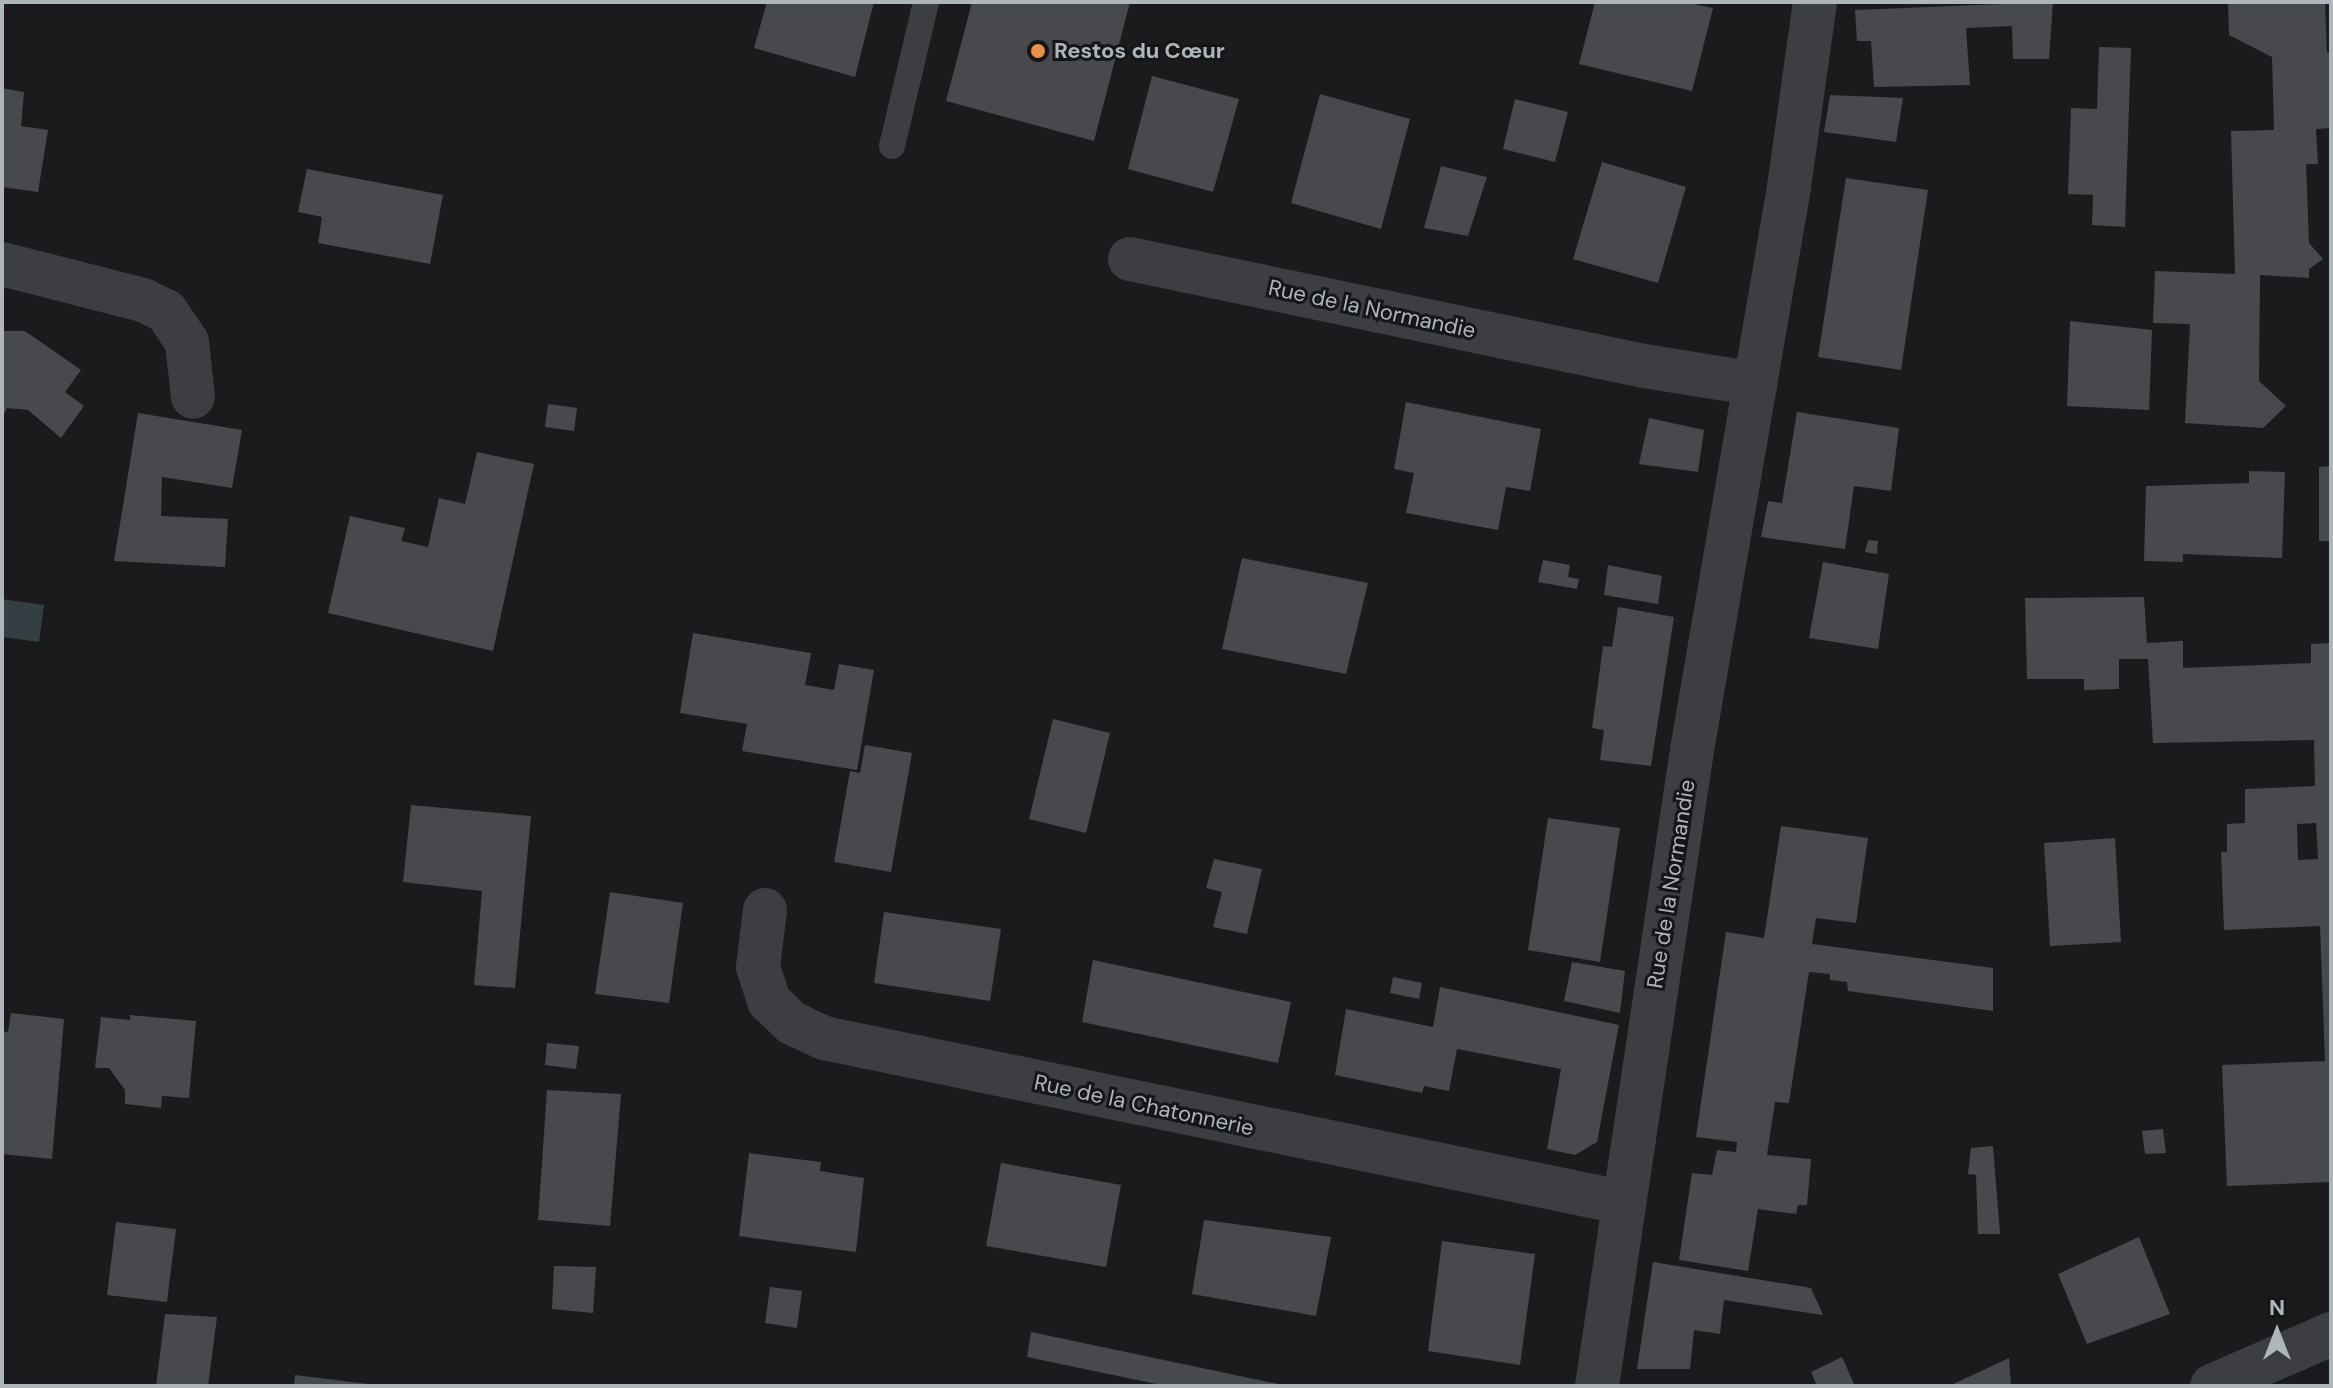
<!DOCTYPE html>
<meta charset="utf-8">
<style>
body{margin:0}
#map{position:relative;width:2333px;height:1388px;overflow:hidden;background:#1b1b1d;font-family:"DM Sans",sans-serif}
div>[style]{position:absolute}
.water>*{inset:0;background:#333f42}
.building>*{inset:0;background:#48494d}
.service>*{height:26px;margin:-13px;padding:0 13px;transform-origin:13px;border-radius:13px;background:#3c3e42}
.minor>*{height:44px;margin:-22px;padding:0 22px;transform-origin:22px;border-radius:22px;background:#3c3e42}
.tertiary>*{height:44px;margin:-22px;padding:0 22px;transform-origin:22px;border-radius:22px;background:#3c3e42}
.dots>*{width:22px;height:22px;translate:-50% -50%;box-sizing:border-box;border:4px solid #161618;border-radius:50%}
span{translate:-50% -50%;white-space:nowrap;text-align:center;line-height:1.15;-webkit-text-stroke:6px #161618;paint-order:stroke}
.poi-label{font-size:22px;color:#aeb5bb;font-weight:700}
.left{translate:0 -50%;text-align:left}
.street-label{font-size:22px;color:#aeb5bb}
.frame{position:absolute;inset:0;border:4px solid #aeb5bb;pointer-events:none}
.north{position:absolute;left:2237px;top:1292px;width:80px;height:80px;-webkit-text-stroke:6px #161618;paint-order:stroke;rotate:0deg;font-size:22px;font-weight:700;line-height:32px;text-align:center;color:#aeb5bb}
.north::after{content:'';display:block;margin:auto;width:28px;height:36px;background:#aeb5bb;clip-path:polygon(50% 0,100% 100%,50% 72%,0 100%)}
</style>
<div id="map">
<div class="water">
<i style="clip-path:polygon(2px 599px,44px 605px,39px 642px,2px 637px)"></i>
</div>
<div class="building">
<i style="clip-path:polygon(767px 2px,874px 2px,855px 77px,754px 48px)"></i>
<i style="clip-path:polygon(972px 2px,1130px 2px,1094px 141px,946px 101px)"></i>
<i style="clip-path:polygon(1595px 2px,1684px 2px,1713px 8px,1692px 91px,1579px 64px)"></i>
<i style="clip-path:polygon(2053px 2px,2049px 59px,2013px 59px,2012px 26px,1966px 28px,1970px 85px,1874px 87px,1871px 41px,1857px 41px,1855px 10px)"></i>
<i style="clip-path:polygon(2228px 2px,2325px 2px,2327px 53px,2331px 52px,2331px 128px,2316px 129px,2318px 164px,2306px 164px,2309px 243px,2323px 259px,2309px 269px,2309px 278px,2260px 275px,2259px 381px,2286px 406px,2263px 428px,2185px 423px,2190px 324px,2153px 323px,2155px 271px,2235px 274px,2231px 131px,2274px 130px,2272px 57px,2229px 35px)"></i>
<i style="clip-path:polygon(2099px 47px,2131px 48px,2125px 227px,2092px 225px,2093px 195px,2068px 194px,2071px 108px,2097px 109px)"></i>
<i style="clip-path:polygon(1152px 76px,1239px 99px,1213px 192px,1128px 169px)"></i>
<i style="clip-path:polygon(2px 88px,24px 92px,21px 126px,48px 130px,38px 192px,2px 187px)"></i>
<i style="clip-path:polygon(1320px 94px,1410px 119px,1381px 229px,1291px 203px)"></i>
<i style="clip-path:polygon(1830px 95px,1903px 98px,1896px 142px,1824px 132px)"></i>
<i style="clip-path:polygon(1515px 99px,1568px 112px,1555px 162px,1503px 149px)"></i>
<i style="clip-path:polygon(1602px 162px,1686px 187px,1658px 283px,1573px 259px)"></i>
<i style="clip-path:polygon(1441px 166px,1487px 177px,1468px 236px,1424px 228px)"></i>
<i style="clip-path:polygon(307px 169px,443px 195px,430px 264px,318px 243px,322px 217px,298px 212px)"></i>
<i style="clip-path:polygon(1846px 178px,1928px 190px,1901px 370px,1818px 357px)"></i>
<i style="clip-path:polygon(2070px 321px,2152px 330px,2149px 410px,2067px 406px)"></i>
<i style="clip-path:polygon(2px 331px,25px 331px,81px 370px,65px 392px,84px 406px,61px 438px,28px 410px,7px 408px,2px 418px)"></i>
<i style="clip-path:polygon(1406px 402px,1541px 429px,1530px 491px,1506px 487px,1498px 530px,1406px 513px,1414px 473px,1394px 469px)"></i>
<i style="clip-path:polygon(548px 404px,577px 408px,574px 431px,545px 427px)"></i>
<i style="clip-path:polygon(1797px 412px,1899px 428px,1891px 491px,1854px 486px,1845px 549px,1761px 537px,1768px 501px,1782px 503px)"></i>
<i style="clip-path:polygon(138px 413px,242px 430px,232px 488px,162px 477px,161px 516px,228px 519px,225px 567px,114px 561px)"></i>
<i style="clip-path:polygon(1649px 418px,1704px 430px,1698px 472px,1639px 464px)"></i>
<i style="clip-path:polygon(477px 452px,534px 464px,493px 651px,328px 613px,350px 516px,405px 528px,401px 541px,428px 547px,439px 498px,465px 504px)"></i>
<i style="clip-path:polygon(2331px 466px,2331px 541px,2319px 541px,2319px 467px)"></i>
<i style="clip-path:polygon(2249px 471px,2285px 472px,2282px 558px,2183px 554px,2183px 562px,2144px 561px,2146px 486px,2249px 483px)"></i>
<i style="clip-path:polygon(1868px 540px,1878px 541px,1877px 554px,1865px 552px)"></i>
<i style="clip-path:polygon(1242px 558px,1368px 583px,1346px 674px,1222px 649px)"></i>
<i style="clip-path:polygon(1543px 560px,1570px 565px,1568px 577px,1579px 579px,1577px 589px,1538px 582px)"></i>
<i style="clip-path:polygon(1823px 562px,1889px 574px,1878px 649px,1809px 638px)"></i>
<i style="clip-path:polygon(1608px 565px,1662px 576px,1658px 604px,1604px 595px)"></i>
<i style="clip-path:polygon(evenodd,2144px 597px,2147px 643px,2183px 641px,2183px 668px,2311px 663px,2311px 644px,2331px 643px,2331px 1182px,2227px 1186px,2222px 1065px,2325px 1061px,2320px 926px,2224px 930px,2221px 852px,2227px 852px,2227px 824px,2245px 823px,2245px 789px,2315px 786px,2314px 740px,2153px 743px,2148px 659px,2119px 659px,2119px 689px,2084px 690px,2084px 679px,2027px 679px,2025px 598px,2144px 597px,2316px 823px,2318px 859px,2298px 860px,2297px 824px,2316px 823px)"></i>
<i style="clip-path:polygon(1618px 607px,1674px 617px,1651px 766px,1600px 760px,1604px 730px,1592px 728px,1603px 646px,1612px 647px)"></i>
<i style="clip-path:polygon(693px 633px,811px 653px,805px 685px,834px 690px,839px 664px,874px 670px,857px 770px,742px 751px,747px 724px,680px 713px)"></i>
<i style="clip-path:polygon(1053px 719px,1110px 733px,1086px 833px,1029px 819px)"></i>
<i style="clip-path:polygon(865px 745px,912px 753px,891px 872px,834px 862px,850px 771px,860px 773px)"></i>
<i style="clip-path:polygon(411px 805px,531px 816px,515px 988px,474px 985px,482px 891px,403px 882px)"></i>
<i style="clip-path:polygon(1548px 818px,1620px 828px,1600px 962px,1528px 950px)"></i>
<i style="clip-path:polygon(1781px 826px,1868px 838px,1856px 923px,1816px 918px,1812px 944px,1993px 968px,1993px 1011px,1848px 991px,1847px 982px,1830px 980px,1830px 974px,1809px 972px,1789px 1103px,1775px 1102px,1767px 1155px,1811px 1159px,1807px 1205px,1798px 1205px,1796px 1214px,1758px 1209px,1748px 1271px,1679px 1260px,1692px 1173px,1712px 1175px,1717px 1150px,1736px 1152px,1737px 1142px,1696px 1137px,1726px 932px,1764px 938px)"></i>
<i style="clip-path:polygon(2115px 838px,2121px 942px,2050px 946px,2044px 843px)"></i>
<i style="clip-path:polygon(1214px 859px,1262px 869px,1247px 934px,1213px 927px,1222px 892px,1206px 888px)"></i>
<i style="clip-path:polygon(610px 892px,683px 903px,669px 1003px,595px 994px)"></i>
<i style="clip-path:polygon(884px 912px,1001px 929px,990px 1001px,874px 983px)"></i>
<i style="clip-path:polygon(1093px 960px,1291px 1002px,1278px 1063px,1082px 1022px)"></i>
<i style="clip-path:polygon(1572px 962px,1625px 971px,1620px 1013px,1564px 1001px)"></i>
<i style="clip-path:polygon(1393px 977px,1422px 983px,1419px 999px,1390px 993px)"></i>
<i style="clip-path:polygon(1440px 987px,1619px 1025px,1597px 1142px,1575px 1155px,1547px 1149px,1561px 1069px,1457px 1049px,1449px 1091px,1424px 1086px,1422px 1093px,1335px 1075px,1346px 1009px,1433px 1027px)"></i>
<i style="clip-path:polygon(11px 1013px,64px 1019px,52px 1159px,2px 1154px,2px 1031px,8px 1032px)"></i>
<i style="clip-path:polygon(130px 1015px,196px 1021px,189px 1098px,162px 1096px,161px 1108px,125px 1104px,125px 1090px,109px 1068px,95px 1068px,101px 1017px,130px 1020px)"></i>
<i style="clip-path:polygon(547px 1043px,579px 1046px,576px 1069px,545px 1065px)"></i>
<i style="clip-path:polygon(547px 1090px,621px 1094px,610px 1226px,538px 1220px)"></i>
<i style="clip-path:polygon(2163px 1129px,2166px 1153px,2145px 1154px,2142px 1131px)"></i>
<i style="clip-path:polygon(1993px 1146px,2000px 1234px,1978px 1234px,1976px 1175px,1968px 1174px,1971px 1148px)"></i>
<i style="clip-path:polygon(749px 1153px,821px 1162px,820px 1171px,864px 1178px,856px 1252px,739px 1236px)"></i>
<i style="clip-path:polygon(1001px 1163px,1121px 1185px,1106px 1267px,986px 1246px)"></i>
<i style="clip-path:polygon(1204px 1220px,1331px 1237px,1316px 1316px,1192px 1294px)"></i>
<i style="clip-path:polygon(116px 1222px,176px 1229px,167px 1302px,107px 1295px)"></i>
<i style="clip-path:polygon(2139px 1237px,2170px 1314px,2087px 1344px,2058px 1274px)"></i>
<i style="clip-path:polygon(1442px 1241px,1535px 1254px,1520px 1365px,1428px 1351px)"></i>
<i style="clip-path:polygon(1653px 1262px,1811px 1288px,1823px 1315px,1724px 1300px,1720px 1334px,1694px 1330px,1690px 1369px,1637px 1369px)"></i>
<i style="clip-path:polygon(554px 1266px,596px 1267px,593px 1313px,552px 1309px)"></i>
<i style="clip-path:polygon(770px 1287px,802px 1291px,797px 1328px,765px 1323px)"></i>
<i style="clip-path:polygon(165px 1314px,217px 1317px,208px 1386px,156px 1386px)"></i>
<i style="clip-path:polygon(1031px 1332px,1283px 1385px,1283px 1386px,1166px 1386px,1027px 1357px)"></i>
<i style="clip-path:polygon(1842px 1357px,1855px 1386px,1817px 1386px,1811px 1372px)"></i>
<i style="clip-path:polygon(2009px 1358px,2011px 1386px,1949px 1386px)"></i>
<i style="clip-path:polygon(295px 1375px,368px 1384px,368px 1386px,294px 1386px)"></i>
</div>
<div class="service">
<i style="left:892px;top:146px;width:148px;rotate:-76.7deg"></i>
</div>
<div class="minor">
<i style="left:1130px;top:259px;width:525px;rotate:11.76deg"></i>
<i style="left:1644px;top:366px;width:113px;rotate:9.1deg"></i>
<i style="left:2px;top:264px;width:146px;rotate:14.3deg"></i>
<i style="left:143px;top:300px;width:25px;rotate:26deg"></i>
<i style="left:166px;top:311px;width:37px;rotate:56deg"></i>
<i style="left:187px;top:342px;width:55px;rotate:83.8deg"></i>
<i style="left:765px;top:910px;width:57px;rotate:97deg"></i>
<i style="left:758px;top:967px;width:36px;rotate:72deg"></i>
<i style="left:769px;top:1001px;width:32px;rotate:44deg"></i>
<i style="left:792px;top:1023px;width:35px;rotate:25deg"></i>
<i style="left:824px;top:1038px;width:814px;rotate:11.63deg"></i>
</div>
<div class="tertiary">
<i style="left:1597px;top:1386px;width:643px;rotate:-81.5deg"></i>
<i style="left:1692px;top:750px;width:571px;rotate:-80.22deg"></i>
<i style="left:1789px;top:187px;width:187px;rotate:-82deg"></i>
<i style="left:2212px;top:1386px;width:130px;rotate:-23.6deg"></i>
</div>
<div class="dots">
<i style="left:1038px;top:51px;background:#e6904a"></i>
</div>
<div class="poi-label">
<span class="left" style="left:1054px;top:51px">Restos du Cœur</span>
</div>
<div class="street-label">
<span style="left:1372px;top:309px;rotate:12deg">Rue de la Normandie</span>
<span style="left:1671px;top:884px;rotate:-81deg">Rue de la Normandie</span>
<span style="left:1144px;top:1105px;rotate:12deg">Rue de la Chatonnerie</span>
</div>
<div class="frame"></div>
<div class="north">N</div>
</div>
